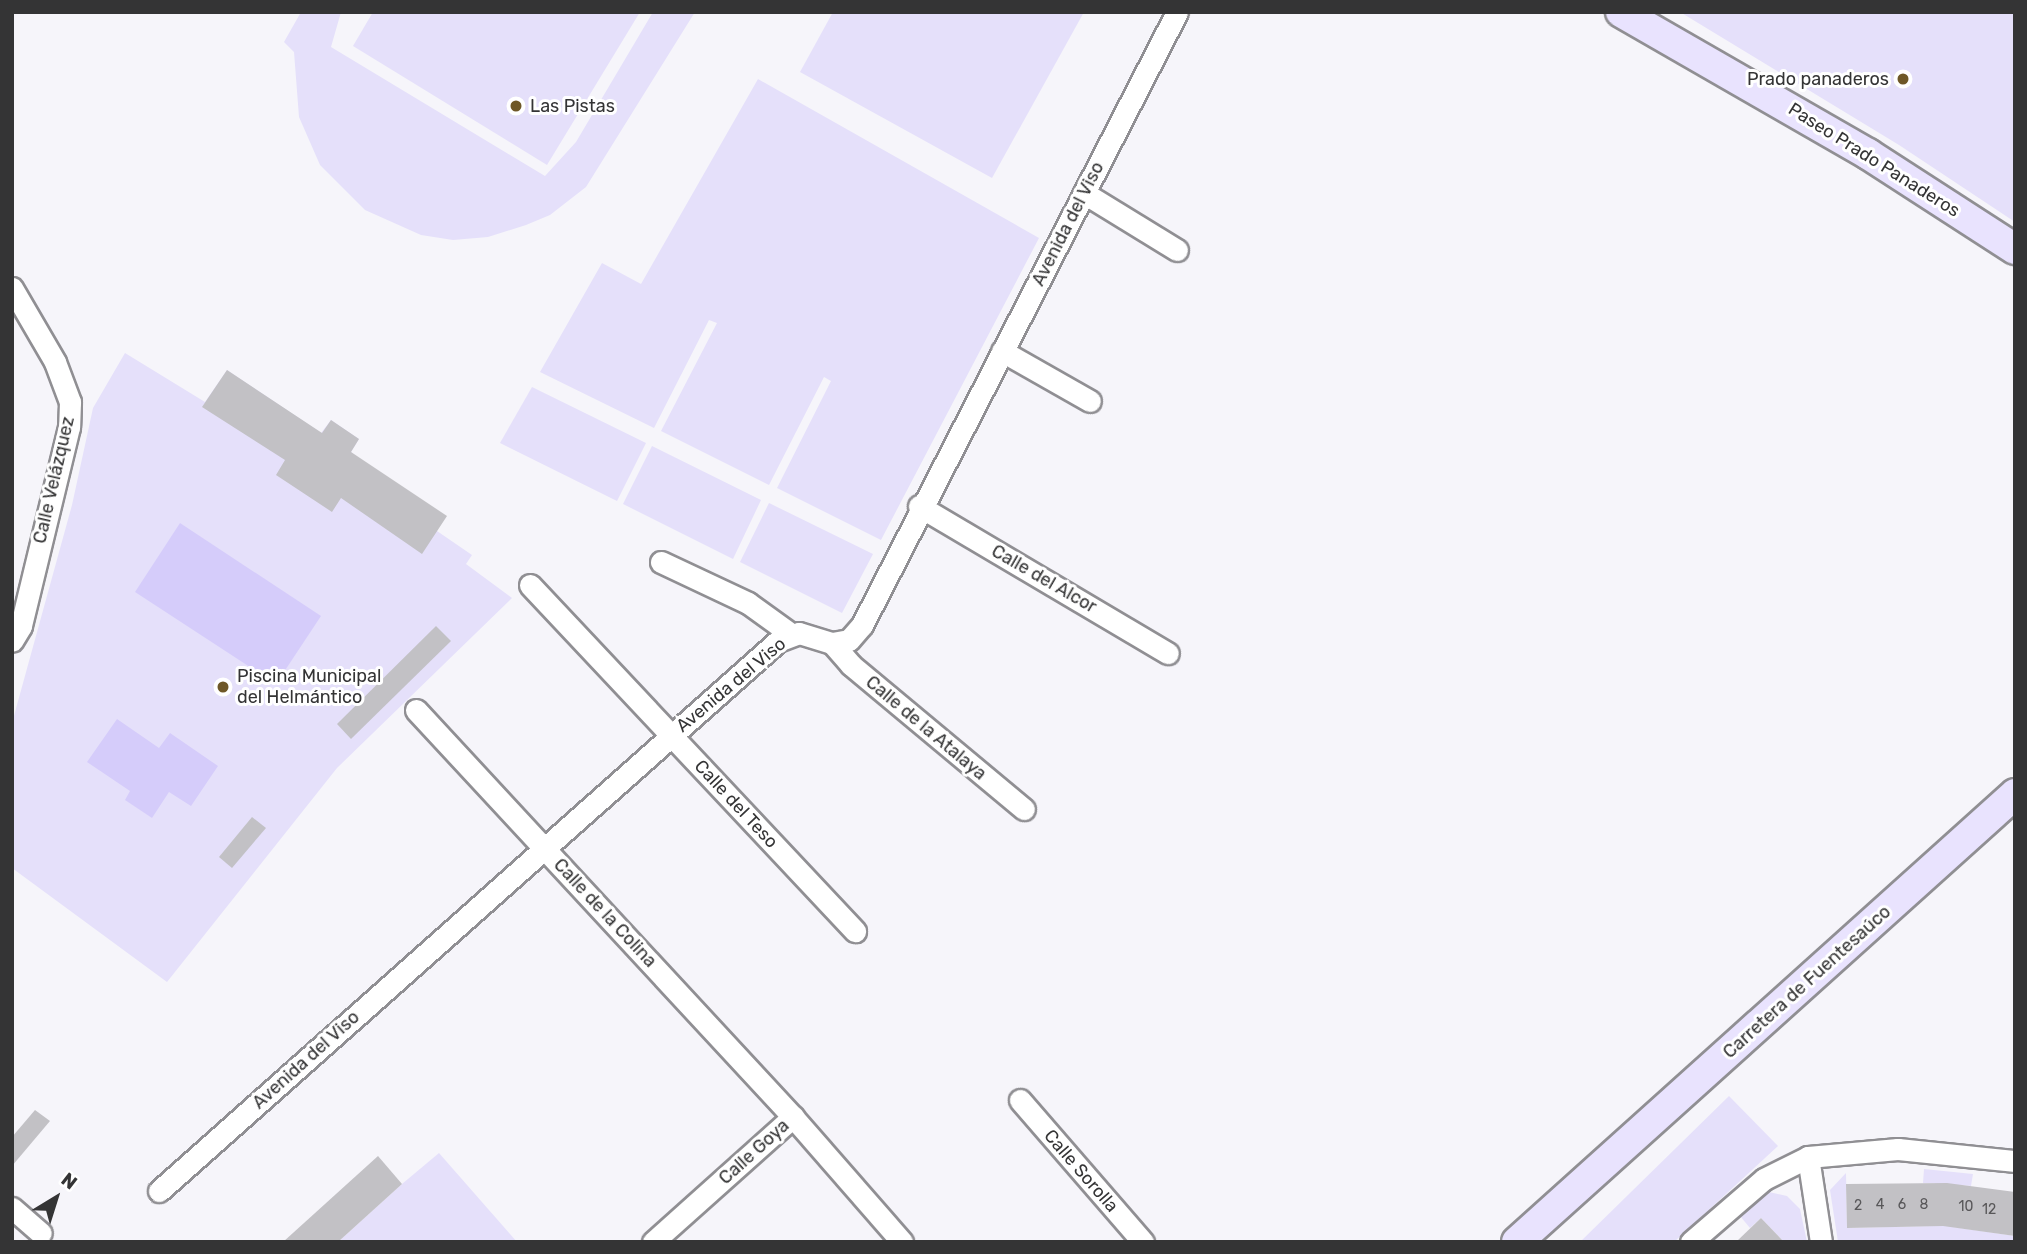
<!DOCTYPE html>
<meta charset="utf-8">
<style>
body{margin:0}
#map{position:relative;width:2027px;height:1254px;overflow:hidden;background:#f6f5fa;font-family:Rubik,sans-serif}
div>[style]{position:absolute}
.green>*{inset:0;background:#e5e0fa}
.water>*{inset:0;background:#d5ccfa}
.building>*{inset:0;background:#c2c1c5}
.roads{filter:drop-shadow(2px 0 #908f93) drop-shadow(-2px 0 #908f93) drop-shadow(0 2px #908f93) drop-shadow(0 -2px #908f93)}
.street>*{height:21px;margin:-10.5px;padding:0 10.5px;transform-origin:10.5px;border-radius:10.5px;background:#fff}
.secondary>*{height:30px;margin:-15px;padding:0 15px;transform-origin:15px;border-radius:15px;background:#e9e3fe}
.dots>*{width:19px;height:19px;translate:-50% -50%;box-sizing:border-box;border:4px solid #fff;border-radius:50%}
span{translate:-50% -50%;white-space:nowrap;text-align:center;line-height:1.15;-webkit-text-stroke:6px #fff;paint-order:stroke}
.number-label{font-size:14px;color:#585759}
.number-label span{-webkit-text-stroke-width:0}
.poi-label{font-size:18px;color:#343435}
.right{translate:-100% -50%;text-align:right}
.left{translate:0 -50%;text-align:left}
.street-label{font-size:18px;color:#343435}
.frame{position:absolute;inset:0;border:14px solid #343435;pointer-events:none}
.north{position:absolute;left:21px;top:1163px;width:70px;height:70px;-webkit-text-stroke:5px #fff;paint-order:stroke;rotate:38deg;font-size:19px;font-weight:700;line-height:28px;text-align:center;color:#343435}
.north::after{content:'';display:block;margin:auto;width:24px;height:32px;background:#343435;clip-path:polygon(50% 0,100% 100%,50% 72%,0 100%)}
</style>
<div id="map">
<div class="green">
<i style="clip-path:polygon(301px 12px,341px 12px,331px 47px,545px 176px,576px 142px,653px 12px,695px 12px,586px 187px,550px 215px,526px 225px,488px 237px,453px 240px,421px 235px,365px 210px,320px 165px,299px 117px,294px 52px,284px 42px)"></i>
<i style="clip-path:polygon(373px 12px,640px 12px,547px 165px,353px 46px)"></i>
<i style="clip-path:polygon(833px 12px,1084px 12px,992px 178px,800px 72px)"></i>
<i style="clip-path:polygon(1680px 12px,2015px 12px,2015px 222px,1899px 145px)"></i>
<i style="clip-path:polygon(758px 79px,1039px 238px,881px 540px,777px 488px,831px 381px,824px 377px,769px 485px,661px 431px,717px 323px,709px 320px,654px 428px,540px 372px,602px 263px,641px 284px)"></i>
<i style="clip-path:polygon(125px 353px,205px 402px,227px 370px,321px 433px,331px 420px,359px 439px,351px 452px,437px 531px,472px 555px,466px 564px,512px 598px,337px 768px,167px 982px,12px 868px,12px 723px,72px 505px,93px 408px)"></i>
<i style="clip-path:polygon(532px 387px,646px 443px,617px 501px,500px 443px)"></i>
<i style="clip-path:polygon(652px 446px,761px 500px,733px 559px,623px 504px)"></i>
<i style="clip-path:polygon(769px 503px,873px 554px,842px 613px,740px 562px)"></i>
<i style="clip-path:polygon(1729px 1096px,1778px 1146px,1674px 1242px,1580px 1242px)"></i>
<i style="clip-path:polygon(439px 1153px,517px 1242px,338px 1242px,402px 1184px)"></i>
<i style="clip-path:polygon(1924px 1169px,1973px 1174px,1971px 1186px,1958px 1185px,1953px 1227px,2015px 1236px,2015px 1242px,1838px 1242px,1830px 1190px,1846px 1173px,1847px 1228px,1935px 1226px,1935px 1183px,1923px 1183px)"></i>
<i style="clip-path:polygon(1769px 1192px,1787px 1196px,1800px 1209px,1807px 1242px,1784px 1242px,1761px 1218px,1750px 1228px,1740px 1216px)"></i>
</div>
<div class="water">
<i style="clip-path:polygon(180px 523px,321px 616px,276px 684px,135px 592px)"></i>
<i style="clip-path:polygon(117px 719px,159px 748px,170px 733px,218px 766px,191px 806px,169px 792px,152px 818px,125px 800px,130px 791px,87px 762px)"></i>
</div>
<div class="building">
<i style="clip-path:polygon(227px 370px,322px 433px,331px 420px,359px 439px,351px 452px,447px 516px,422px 554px,341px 498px,332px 512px,276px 475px,285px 460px,202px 407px)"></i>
<i style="clip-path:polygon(436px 626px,451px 641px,351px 739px,337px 724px)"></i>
<i style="clip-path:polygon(252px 817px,266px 828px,232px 868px,219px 857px)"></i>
<i style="clip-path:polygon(35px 1110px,50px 1121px,12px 1166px,12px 1137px)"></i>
<i style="clip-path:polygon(378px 1156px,402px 1184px,338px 1242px,283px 1242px)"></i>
<i style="clip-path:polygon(1947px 1183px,2015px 1192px,2015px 1236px,1943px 1226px,1847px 1228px,1846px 1184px)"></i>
<i style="clip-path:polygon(1761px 1218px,1784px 1242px,1736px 1242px)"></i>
</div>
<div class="roads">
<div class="street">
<i style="left:1084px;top:193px;width:109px;rotate:31.5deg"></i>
<i style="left:12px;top:288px;width:86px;rotate:59.8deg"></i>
<i style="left:55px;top:362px;width:43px;rotate:69.4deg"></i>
<i style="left:70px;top:402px;width:25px;rotate:92deg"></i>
<i style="left:69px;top:427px;width:205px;rotate:103.6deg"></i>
<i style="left:21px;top:626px;width:17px;rotate:121deg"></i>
<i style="left:1002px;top:351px;width:101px;rotate:29.6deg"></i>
<i style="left:919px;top:506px;width:289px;rotate:30.6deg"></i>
<i style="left:661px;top:562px;width:96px;rotate:25.2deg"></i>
<i style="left:748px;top:603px;width:53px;rotate:35.8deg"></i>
<i style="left:530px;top:585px;width:475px;rotate:46.8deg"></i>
<i style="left:832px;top:643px;width:29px;rotate:49deg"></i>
<i style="left:851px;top:665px;width:225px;rotate:39.8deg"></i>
<i style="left:416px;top:710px;width:555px;rotate:47.19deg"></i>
<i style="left:793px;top:1117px;width:166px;rotate:48.9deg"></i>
<i style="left:1020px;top:1100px;width:188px;rotate:49.1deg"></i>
<i style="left:1808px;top:1157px;width:86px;rotate:81.3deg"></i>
<i style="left:159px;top:1191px;width:828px;rotate:-41.62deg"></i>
<i style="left:778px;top:641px;width:22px;rotate:-21deg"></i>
<i style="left:799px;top:633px;width:34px;rotate:17deg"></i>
<i style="left:832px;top:643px;width:17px;rotate:-10deg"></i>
<i style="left:849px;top:640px;width:20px;rotate:-49deg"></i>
<i style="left:862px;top:625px;width:689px;rotate:-62.8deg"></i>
<i style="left:12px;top:1208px;width:38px;rotate:41deg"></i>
<i style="left:653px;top:1242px;width:188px;rotate:-41.8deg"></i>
<i style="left:1691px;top:1242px;width:96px;rotate:-40.8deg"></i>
<i style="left:1764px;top:1179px;width:49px;rotate:-26.6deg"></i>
<i style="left:1808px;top:1157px;width:90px;rotate:-5.1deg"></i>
<i style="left:1898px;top:1149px;width:118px;rotate:5.9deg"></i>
</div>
<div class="secondary">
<i style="left:1621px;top:12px;width:285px;rotate:29.9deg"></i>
<i style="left:1868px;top:154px;width:175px;rotate:32.9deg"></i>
<i style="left:1517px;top:1242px;width:670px;rotate:-41.97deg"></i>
</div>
</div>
<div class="dots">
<i style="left:1903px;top:79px;background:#6e5727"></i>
<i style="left:516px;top:106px;background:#6e5727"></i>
<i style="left:223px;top:687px;background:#6e5727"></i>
</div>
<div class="number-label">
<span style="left:1880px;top:1205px">4</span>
<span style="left:1902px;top:1205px">6</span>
<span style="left:1924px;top:1205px">8</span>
<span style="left:1858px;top:1206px">2</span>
<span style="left:1966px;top:1207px">10</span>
<span style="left:1989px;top:1210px">12</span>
</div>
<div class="poi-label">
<span class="right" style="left:1889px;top:79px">Prado panaderos</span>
<span class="left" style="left:530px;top:106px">Las Pistas</span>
<span class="left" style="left:237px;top:687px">Piscina Municipal<br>del Helmántico</span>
</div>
<div class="street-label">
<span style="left:1874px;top:160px;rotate:32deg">Paseo Prado Panaderos</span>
<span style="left:1068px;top:224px;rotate:-63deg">Avenida del Viso</span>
<span style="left:54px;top:480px;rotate:-77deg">Calle Velázquez</span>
<span style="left:1044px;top:579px;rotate:30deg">Calle del Alcor</span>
<span style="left:731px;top:685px;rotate:-40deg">Avenida del Viso</span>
<span style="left:926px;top:728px;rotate:40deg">Calle de la Atalaya</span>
<span style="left:736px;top:804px;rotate:47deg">Calle del Teso</span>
<span style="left:605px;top:913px;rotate:47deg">Calle de la Colina</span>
<span style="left:1807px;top:982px;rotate:-42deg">Carretera de Fuentesaúco</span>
<span style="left:306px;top:1060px;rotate:-42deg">Avenida del Viso</span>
<span style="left:754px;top:1152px;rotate:-42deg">Calle Goya</span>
<span style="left:1081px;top:1171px;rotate:49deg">Calle Sorolla</span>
</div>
<div class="frame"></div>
<div class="north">N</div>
</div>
